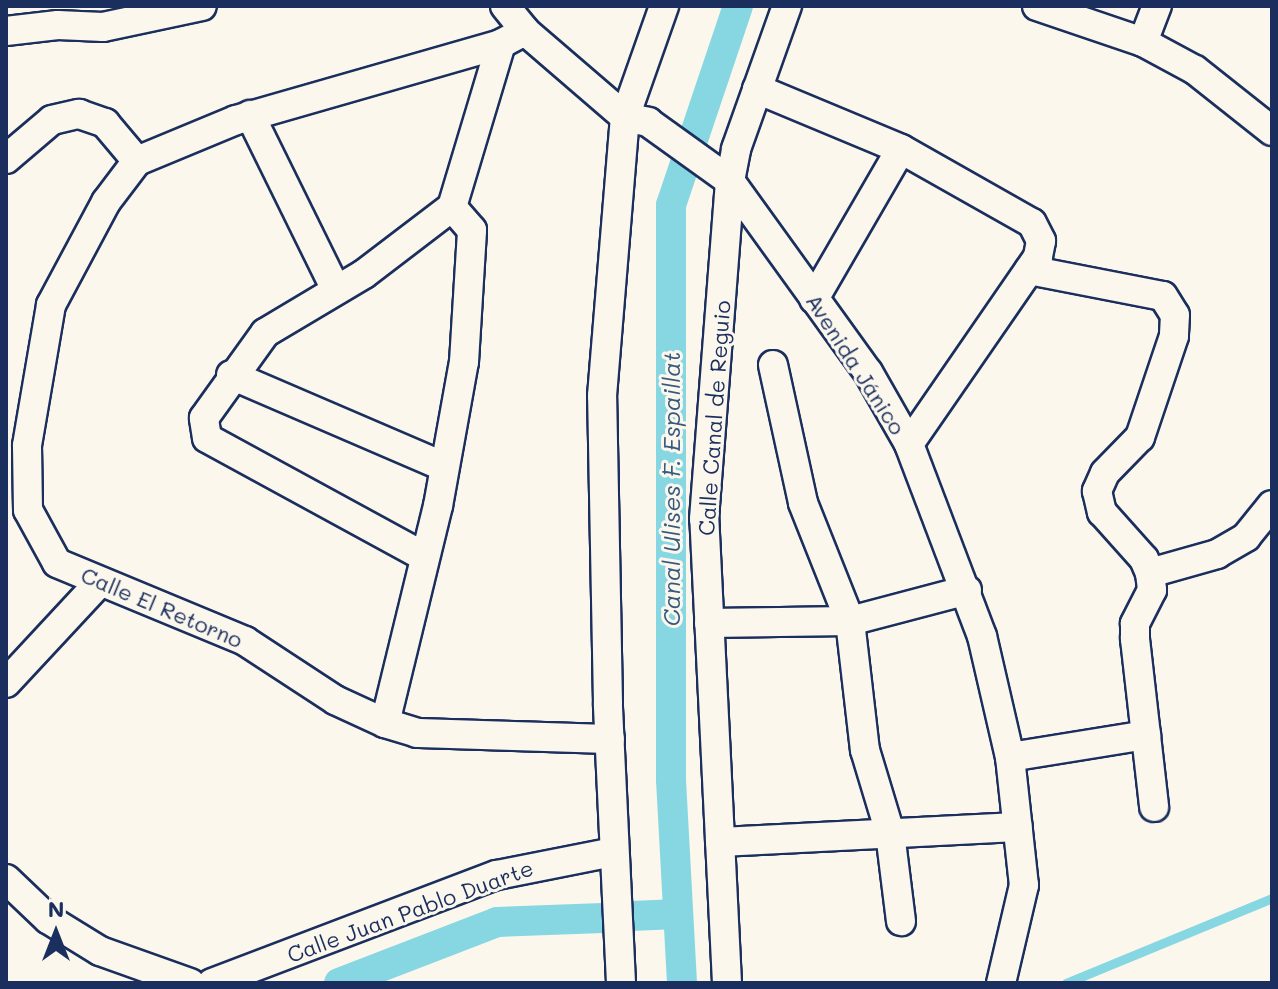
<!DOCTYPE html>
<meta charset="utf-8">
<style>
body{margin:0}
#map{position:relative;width:1278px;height:989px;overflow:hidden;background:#fbf7ec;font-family:Mali,sans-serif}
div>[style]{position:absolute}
.stream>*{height:9px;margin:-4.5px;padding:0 4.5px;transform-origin:4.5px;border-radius:4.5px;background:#87d7e2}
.canal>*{height:30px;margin:-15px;padding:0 15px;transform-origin:15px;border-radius:15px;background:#87d7e2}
.roads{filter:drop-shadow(2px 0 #1b2f5e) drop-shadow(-2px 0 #1b2f5e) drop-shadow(0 2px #1b2f5e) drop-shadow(0 -2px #1b2f5e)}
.street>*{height:28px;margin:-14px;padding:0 14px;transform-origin:14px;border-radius:14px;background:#fbf7ec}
span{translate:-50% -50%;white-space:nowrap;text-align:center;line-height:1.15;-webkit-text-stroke:6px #fbf7ec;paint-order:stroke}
.street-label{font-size:22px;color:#1b2f5e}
.water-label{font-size:24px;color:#36597f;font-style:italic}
.frame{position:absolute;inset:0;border:8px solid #1b2f5e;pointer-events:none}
.north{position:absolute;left:16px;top:893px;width:80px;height:80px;-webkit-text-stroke:6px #fbf7ec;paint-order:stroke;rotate:0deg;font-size:22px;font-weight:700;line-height:32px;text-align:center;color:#1b2f5e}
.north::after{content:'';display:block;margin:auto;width:28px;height:36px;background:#1b2f5e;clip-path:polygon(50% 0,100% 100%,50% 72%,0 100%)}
</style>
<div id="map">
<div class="stream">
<i style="left:1066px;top:983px;width:223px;rotate:-22.4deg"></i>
</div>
<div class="canal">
<i style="left:631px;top:916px;width:47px;rotate:-2.4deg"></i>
<i style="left:339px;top:983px;width:169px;rotate:-21.1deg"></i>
<i style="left:497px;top:922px;width:106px;rotate:-2.2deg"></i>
<i style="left:682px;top:983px;width:204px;rotate:-93.1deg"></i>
<i style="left:671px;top:779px;width:574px;rotate:-90deg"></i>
<i style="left:671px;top:205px;width:210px;rotate:-71.4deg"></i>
</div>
<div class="roads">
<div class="street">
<i style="left:505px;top:6px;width:32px;rotate:51deg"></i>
<i style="left:525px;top:31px;width:132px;rotate:40.7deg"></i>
<i style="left:625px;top:117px;width:24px;rotate:12deg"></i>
<i style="left:648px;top:122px;width:101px;rotate:35.7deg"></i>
<i style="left:730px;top:181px;width:236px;rotate:54.2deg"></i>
<i style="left:868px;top:372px;width:83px;rotate:60.3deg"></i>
<i style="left:909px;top:444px;width:205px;rotate:69.2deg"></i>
<i style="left:982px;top:636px;width:124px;rotate:77deg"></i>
<i style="left:1010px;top:757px;width:129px;rotate:83.8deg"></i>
<i style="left:1024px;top:885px;width:101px;rotate:103.2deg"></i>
<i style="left:1037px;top:6px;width:112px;rotate:18.8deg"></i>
<i style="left:1143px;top:42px;width:59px;rotate:28.3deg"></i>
<i style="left:1195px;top:70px;width:98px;rotate:38.4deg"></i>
<i style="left:6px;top:31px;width:52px;rotate:-6.6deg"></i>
<i style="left:58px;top:25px;width:45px;rotate:2.5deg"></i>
<i style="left:103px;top:27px;width:101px;rotate:-12deg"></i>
<i style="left:525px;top:31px;width:27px;rotate:152deg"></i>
<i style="left:501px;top:44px;width:276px;rotate:164deg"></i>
<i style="left:236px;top:120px;width:107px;rotate:157.5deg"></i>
<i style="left:137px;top:161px;width:51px;rotate:127.1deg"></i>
<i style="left:106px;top:202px;width:117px;rotate:118.1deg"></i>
<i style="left:51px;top:305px;width:143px;rotate:99.7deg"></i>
<i style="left:27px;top:446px;width:64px;rotate:89.1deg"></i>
<i style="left:28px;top:510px;width:60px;rotate:61.3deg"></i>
<i style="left:57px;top:563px;width:204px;rotate:22.5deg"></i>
<i style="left:245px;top:641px;width:108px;rotate:33.2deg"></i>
<i style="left:335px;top:700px;width:55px;rotate:24.7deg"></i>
<i style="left:385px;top:723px;width:34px;rotate:17deg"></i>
<i style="left:417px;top:733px;width:193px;rotate:1.8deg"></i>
<i style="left:1143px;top:42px;width:39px;rotate:-69deg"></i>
<i style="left:757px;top:89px;width:156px;rotate:22.6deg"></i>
<i style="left:250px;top:115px;width:195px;rotate:63.8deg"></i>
<i style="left:6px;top:159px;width:60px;rotate:-40.3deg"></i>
<i style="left:52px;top:120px;width:28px;rotate:-13deg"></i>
<i style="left:79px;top:114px;width:28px;rotate:19deg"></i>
<i style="left:105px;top:123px;width:50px;rotate:49.9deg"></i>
<i style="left:1029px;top:270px;width:136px;rotate:11deg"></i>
<i style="left:1163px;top:296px;width:22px;rotate:58deg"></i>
<i style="left:1175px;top:315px;width:21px;rotate:93deg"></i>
<i style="left:1174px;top:336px;width:107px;rotate:108.6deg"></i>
<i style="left:1140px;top:437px;width:50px;rotate:134.2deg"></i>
<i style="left:1105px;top:473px;width:20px;rotate:114deg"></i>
<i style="left:1097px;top:491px;width:22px;rotate:77deg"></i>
<i style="left:1102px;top:512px;width:63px;rotate:48.2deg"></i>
<i style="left:1144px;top:559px;width:15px;rotate:67deg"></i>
<i style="left:1150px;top:573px;width:17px;rotate:83deg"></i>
<i style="left:1152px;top:590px;width:38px;rotate:117deg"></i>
<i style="left:1135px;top:624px;width:15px;rotate:90deg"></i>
<i style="left:1135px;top:639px;width:169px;rotate:83.5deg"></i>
<i style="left:814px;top:299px;width:173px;rotate:-59.9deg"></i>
<i style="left:901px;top:149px;width:150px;rotate:29.5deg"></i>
<i style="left:1032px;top:223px;width:20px;rotate:63deg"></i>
<i style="left:1041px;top:241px;width:16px;rotate:101deg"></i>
<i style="left:1038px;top:257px;width:227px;rotate:124.6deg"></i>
<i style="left:773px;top:365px;width:141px;rotate:77.7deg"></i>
<i style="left:803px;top:503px;width:127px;rotate:68.3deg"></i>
<i style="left:850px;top:621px;width:130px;rotate:83.4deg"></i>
<i style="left:865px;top:750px;width:87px;rotate:73.2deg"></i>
<i style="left:890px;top:833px;width:89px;rotate:82.9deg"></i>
<i style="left:231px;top:375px;width:230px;rotate:23.3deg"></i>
<i style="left:425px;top:557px;width:248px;rotate:-151.4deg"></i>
<i style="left:207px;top:438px;width:20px;rotate:-99deg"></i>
<i style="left:204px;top:418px;width:105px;rotate:-54.3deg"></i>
<i style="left:265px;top:333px;width:115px;rotate:-30.8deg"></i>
<i style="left:364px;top:274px;width:111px;rotate:-37.3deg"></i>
<i style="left:452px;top:207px;width:170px;rotate:-73.3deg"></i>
<i style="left:1150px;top:573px;width:70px;rotate:-15.8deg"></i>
<i style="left:1217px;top:554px;width:34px;rotate:-30deg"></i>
<i style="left:1246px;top:537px;width:41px;rotate:-50.9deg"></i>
<i style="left:709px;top:623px;width:141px;rotate:-0.8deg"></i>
<i style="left:850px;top:621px;width:121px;rotate:-14.8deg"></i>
<i style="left:6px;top:683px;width:137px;rotate:-47.1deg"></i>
<i style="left:385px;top:723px;width:223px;rotate:-76.3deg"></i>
<i style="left:438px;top:506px;width:146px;rotate:-79.8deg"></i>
<i style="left:464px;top:362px;width:132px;rotate:-86.5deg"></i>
<i style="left:472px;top:230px;width:30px;rotate:-131deg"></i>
<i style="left:1010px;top:757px;width:138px;rotate:-9.2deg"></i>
<i style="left:720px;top:842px;width:298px;rotate:-2.9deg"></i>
<i style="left:6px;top:879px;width:58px;rotate:43.6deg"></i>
<i style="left:48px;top:919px;width:61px;rotate:31.6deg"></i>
<i style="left:100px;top:951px;width:96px;rotate:19.6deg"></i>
<i style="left:212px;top:983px;width:305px;rotate:-20.8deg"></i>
<i style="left:497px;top:875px;width:118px;rotate:-11.2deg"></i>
<i style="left:621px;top:983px;width:280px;rotate:-92.7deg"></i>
<i style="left:608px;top:703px;width:307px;rotate:-91.1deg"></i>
<i style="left:602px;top:396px;width:280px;rotate:-85.3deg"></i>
<i style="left:625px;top:117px;width:118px;rotate:-70.6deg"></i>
<i style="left:727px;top:983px;width:465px;rotate:-92.8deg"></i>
<i style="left:704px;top:519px;width:339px;rotate:-85.6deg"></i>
<i style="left:730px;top:181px;width:33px;rotate:-79deg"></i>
<i style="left:736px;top:149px;width:152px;rotate:-70.4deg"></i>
</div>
</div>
<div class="street-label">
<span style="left:856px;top:364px;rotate:57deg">Avenida Jánico</span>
<span style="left:714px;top:418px;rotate:-86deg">Calle Canal de Reguio</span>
<span style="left:162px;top:607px;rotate:23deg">Calle El Retorno</span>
<span style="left:410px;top:911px;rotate:-20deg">Calle Juan Pablo Duarte</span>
</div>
<div class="water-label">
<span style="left:671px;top:489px;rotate:-90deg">Canal Ulises F. Espaillat</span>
</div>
<div class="frame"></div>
<div class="north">N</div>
</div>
